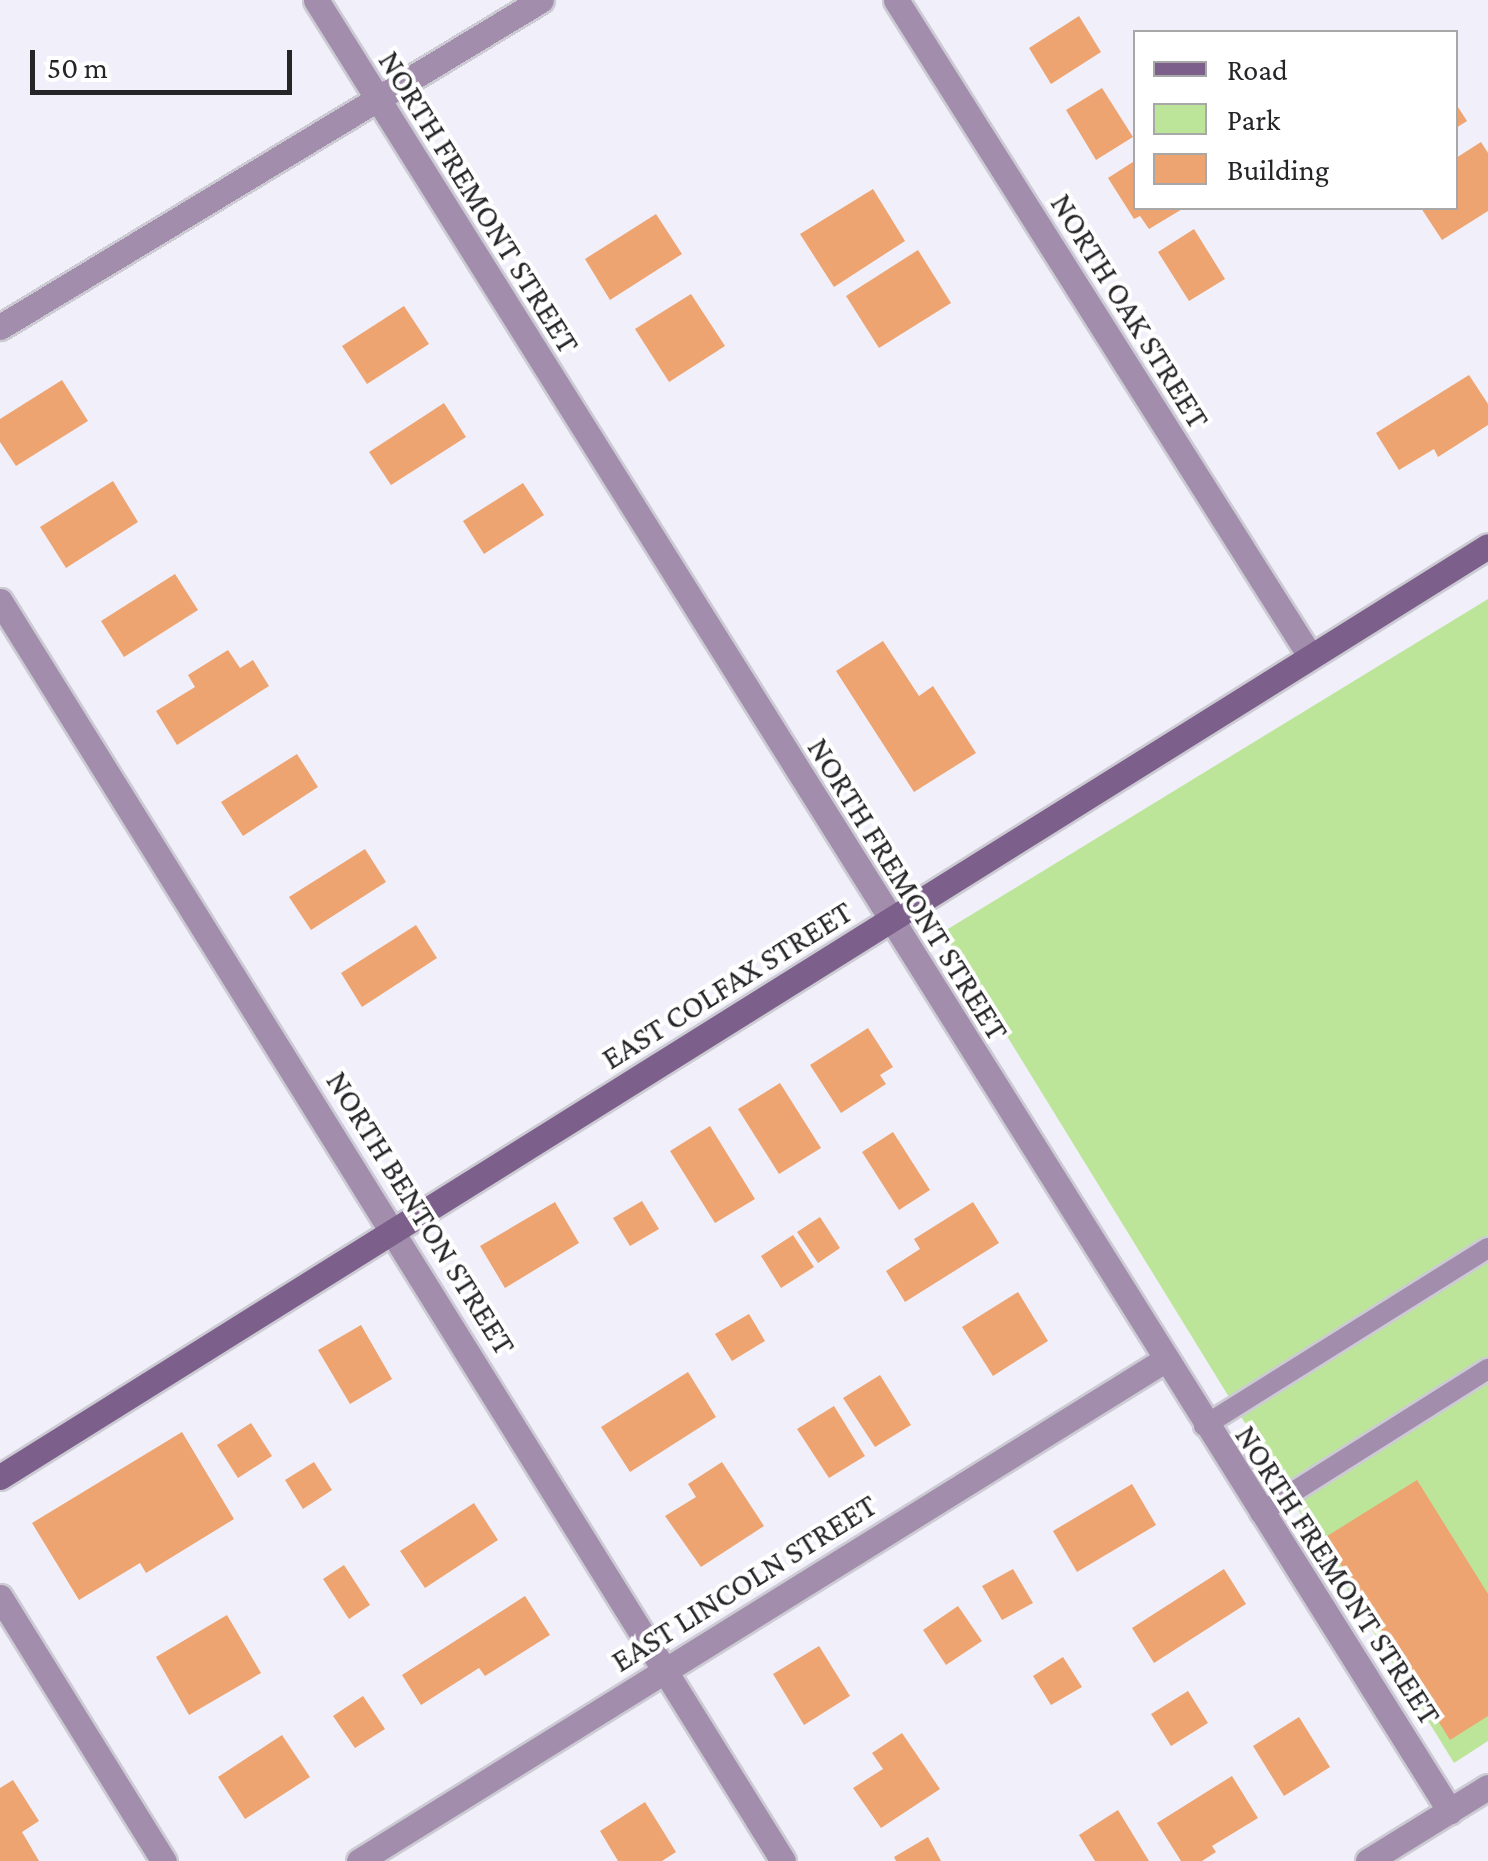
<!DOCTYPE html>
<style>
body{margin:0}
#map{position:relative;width:1488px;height:1861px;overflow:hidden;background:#f1f0fa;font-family:"Crimson Pro",serif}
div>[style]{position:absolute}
.green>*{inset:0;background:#bce59a}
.building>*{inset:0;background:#eda470}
.roads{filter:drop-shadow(2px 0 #cccbd4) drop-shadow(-2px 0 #cccbd4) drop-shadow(0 2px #cccbd4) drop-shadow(0 -2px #cccbd4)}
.lane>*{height:20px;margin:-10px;padding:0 10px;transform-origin:10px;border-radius:10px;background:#a28eac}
.street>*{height:25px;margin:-12.5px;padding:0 12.5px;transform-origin:12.5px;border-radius:12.5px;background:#a28eac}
.secondary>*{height:25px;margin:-12.5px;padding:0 12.5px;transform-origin:12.5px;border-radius:12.5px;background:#7c5f8a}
span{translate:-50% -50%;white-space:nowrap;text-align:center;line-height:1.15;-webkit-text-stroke:8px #fff;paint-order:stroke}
.street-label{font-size:32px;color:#252528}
.legend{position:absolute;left:1133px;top:30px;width:325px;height:180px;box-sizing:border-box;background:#fff;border:2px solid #a8a8a9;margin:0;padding:12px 18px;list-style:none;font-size:30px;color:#252528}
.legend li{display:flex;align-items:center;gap:20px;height:50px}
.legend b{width:50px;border:2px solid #a8a8a9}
.scale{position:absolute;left:30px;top:50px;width:262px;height:45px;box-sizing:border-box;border:5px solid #252528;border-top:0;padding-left:12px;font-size:30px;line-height:35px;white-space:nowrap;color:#252528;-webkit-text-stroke:8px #fff;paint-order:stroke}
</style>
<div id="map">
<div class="green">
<i style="clip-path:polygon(1488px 599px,1488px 1741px,1454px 1763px,943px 932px)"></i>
</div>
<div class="building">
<i style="clip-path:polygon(1079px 16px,1101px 52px,1051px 84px,1029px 48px)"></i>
<i style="clip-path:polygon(1102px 88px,1133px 137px,1096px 160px,1066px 110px)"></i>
<i style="clip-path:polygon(1456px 104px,1467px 121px,1456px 128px)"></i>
<i style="clip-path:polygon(1481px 142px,1488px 153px,1488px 211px,1442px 240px,1421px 208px,1456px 208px,1456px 158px)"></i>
<i style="clip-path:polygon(1136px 160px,1136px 208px,1184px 208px,1149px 229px,1140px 216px,1134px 219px,1108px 178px)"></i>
<i style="clip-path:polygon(873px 189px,905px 241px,834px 287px,800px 234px)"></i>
<i style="clip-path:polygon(656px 214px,682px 254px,610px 300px,585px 259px)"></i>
<i style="clip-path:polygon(1194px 229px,1225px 279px,1189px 301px,1158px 252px)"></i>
<i style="clip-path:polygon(918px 250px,951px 303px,879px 348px,846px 296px)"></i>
<i style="clip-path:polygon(691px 294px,725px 346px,669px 382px,635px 329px)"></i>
<i style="clip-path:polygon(404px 306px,429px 344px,367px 384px,342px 346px)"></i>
<i style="clip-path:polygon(1469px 375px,1488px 404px,1488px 425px,1438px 457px,1434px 449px,1399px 470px,1376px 433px)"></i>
<i style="clip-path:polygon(62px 380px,88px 421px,16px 466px,0 442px,0 419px)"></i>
<i style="clip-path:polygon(444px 403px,466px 437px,391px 485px,369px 452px)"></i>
<i style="clip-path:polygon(113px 481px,138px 522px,66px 568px,40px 527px)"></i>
<i style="clip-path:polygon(523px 483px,544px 515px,484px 554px,463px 521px)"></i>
<i style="clip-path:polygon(175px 574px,198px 610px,124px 657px,101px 621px)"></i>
<i style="clip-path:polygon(883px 641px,919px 696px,933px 686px,976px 753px,914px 792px,836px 671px)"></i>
<i style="clip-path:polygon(228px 650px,240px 668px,253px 660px,269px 686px,177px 745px,156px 711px,195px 687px,188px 675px)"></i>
<i style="clip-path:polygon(297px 754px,318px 787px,243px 836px,221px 802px)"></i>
<i style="clip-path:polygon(365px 849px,386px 882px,311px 930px,289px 897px)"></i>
<i style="clip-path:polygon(416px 925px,437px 958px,362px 1007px,341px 973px)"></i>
<i style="clip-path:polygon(868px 1028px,893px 1067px,880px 1075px,886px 1084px,841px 1113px,810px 1065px)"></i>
<i style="clip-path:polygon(780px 1083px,821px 1148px,779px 1174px,738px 1109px)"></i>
<i style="clip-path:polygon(710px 1126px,755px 1199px,715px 1223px,670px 1151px)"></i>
<i style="clip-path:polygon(893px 1132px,930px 1190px,899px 1210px,862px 1152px)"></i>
<i style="clip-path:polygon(642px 1201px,659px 1229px,630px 1246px,613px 1218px)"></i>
<i style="clip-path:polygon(555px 1202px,579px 1243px,505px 1288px,480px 1246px)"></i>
<i style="clip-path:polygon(973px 1202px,999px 1243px,905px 1302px,886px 1271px,920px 1249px,914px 1239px)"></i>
<i style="clip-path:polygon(820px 1217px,840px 1248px,818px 1263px,797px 1232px)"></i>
<i style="clip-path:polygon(793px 1235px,814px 1267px,781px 1288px,761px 1256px)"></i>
<i style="clip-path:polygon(1018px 1292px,1048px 1341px,993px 1376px,962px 1327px)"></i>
<i style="clip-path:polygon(749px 1314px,765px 1341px,732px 1361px,715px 1334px)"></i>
<i style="clip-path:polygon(361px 1325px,392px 1379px,350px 1404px,318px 1350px)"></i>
<i style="clip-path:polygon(688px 1372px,716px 1417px,630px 1472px,601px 1427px)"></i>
<i style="clip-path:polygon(880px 1375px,911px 1425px,875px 1447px,843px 1398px)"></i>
<i style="clip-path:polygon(834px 1406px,865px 1456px,829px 1478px,797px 1429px)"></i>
<i style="clip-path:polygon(251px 1423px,272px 1456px,238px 1478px,217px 1445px)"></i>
<i style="clip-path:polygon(182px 1432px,234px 1519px,146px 1573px,140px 1563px,79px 1600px,32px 1523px)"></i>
<i style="clip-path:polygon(314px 1462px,332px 1490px,303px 1509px,285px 1480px)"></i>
<i style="clip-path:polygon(722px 1462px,764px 1526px,701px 1567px,665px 1516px,696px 1497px,688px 1484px)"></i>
<i style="clip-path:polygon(1417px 1480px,1488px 1594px,1488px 1716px,1450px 1740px,1324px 1538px)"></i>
<i style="clip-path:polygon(1132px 1484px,1156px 1525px,1077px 1572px,1053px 1531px)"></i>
<i style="clip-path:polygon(474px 1503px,498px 1540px,425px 1588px,400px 1551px)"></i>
<i style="clip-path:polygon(344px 1565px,370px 1605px,349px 1619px,323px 1579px)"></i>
<i style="clip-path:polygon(1013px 1569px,1033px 1603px,1002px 1620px,982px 1586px)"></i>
<i style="clip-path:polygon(1224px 1569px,1246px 1604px,1154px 1663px,1132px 1628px)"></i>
<i style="clip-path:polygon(525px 1596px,550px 1635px,485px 1676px,479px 1668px,421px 1705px,402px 1675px)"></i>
<i style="clip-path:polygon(958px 1606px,982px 1641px,946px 1665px,923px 1630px)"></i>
<i style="clip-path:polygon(227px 1615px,261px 1673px,189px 1715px,156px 1657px)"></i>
<i style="clip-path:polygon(819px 1646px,850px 1696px,804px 1725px,773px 1674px)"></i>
<i style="clip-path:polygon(1063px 1657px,1082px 1687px,1051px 1705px,1033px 1676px)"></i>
<i style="clip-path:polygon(1188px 1691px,1208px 1723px,1171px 1746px,1151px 1714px)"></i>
<i style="clip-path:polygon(363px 1696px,385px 1729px,355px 1748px,333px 1716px)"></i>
<i style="clip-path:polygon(1299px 1717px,1330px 1767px,1284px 1796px,1253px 1746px)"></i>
<i style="clip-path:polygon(902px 1733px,940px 1789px,881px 1828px,853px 1788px,883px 1769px,872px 1753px)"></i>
<i style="clip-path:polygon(282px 1735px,310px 1777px,245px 1819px,218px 1777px)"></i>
<i style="clip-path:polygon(1232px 1776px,1258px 1818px,1212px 1846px,1216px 1852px,1202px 1861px,1181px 1861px,1157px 1823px)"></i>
<i style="clip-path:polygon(13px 1780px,39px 1821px,22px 1832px,39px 1861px,0 1861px,0 1788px)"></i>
<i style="clip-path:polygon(645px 1802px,676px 1852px,662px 1861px,618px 1861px,600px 1831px)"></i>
<i style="clip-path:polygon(1118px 1810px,1149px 1861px,1095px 1861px,1079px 1835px)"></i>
<i style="clip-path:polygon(928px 1837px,941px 1861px,896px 1861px,894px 1857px)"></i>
</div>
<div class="roads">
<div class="lane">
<i style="left:1204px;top:1426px;width:335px;rotate:-32.1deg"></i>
<i style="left:1260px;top:1513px;width:270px;rotate:-32.3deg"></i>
</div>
<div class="street">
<i style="left:316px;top:0;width:2137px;rotate:57.95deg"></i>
<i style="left:896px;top:0;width:776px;rotate:57.74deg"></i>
<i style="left:0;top:327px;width:632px;rotate:-31.15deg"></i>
<i style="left:0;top:601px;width:1483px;rotate:58.14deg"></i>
<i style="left:0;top:1597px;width:311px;rotate:58.2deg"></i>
<i style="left:359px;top:1861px;width:947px;rotate:-31.88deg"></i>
<i style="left:1368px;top:1861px;width:141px;rotate:-31.7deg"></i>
</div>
<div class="secondary">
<i style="left:0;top:1477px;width:1755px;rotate:-32.03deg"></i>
</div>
</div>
<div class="street-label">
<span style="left:479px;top:202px;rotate:58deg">NORTH FREMONT STREET</span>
<span style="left:1130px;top:311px;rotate:58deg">NORTH OAK STREET</span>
<span style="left:908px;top:889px;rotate:58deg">NORTH FREMONT STREET</span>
<span style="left:727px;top:985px;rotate:-32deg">EAST COLFAX STREET</span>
<span style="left:421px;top:1213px;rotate:58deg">NORTH BENTON STREET</span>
<span style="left:1338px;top:1575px;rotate:57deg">NORTH FREMONT STREET</span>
<span style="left:744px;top:1583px;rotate:-32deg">EAST LINCOLN STREET</span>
</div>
<ul class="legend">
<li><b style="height:12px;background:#7c5f8a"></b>Road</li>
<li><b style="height:28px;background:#bce59a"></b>Park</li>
<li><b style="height:28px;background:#eda470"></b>Building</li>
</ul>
<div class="scale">50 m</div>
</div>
